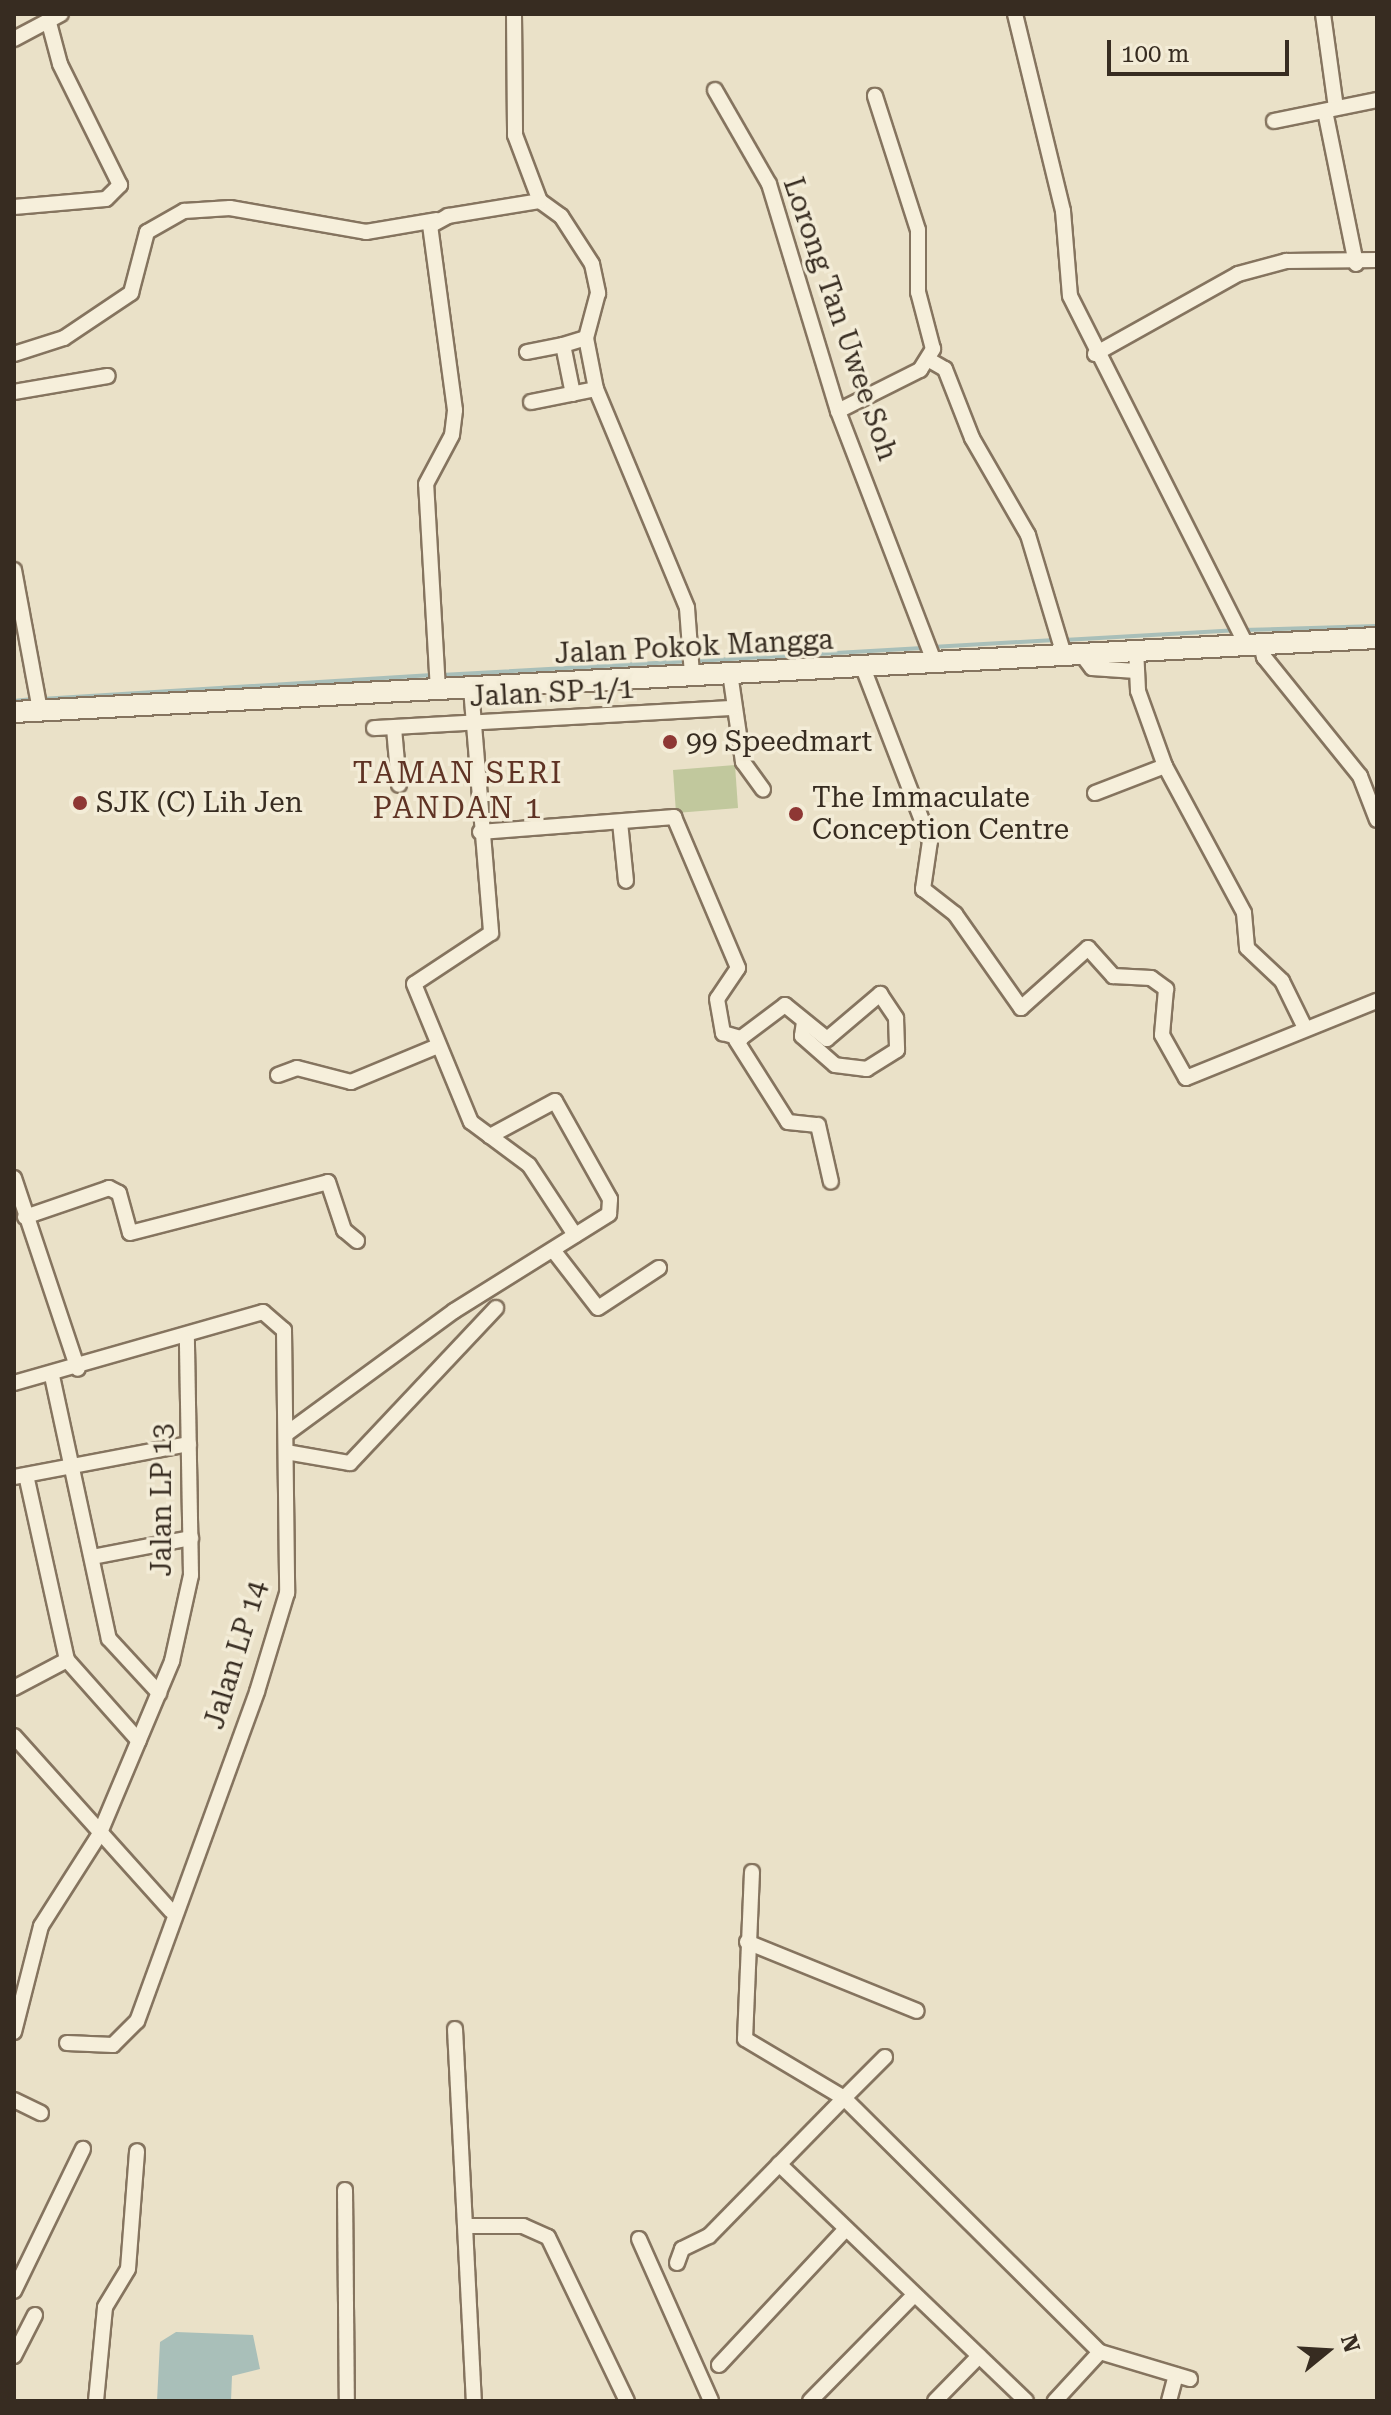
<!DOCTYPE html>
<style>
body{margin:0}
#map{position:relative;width:1391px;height:2415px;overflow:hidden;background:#eae1c8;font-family:"Roboto Serif",serif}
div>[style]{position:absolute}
.green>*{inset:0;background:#c1c89d}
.water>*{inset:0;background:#a9bfb9}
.stream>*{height:4px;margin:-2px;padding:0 2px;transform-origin:2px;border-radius:2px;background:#a9bfb9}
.roads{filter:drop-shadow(2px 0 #85745f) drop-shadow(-2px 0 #85745f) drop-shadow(0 2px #85745f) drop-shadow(0 -2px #85745f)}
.minor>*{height:14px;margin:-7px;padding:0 7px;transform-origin:7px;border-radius:7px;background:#f6efdb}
.secondary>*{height:20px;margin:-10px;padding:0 10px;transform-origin:10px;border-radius:10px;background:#f6efdb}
.dots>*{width:22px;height:22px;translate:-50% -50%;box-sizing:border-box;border:4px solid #f3ecd7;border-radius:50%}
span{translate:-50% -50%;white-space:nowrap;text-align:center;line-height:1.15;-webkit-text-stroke:7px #f3ecd7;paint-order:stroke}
.street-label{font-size:28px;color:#372c21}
.poi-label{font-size:28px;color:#372c21}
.left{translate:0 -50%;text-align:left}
.neighbourhood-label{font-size:30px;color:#5f3324;letter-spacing:2px}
.frame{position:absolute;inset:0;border:16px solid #372c21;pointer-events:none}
.north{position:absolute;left:1287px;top:2311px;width:80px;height:80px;-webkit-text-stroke:6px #f3ecd7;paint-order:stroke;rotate:72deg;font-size:22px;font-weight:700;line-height:32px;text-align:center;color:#372c21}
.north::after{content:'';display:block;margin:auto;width:28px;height:36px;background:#372c21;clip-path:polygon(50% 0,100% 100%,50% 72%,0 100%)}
.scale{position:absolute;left:1107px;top:40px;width:182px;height:36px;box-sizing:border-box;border:4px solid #372c21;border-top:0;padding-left:10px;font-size:24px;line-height:28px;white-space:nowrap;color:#372c21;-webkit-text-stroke:6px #f3ecd7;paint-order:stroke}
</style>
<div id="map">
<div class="green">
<i style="clip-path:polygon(735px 765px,738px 808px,676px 813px,673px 770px)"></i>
</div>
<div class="water">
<i style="clip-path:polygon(176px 2332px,253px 2335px,260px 2369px,232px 2376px,231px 2401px,157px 2401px,160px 2342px)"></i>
</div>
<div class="stream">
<i style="left:1243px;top:630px;width:134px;rotate:-1.7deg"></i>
<i style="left:1064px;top:640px;width:171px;rotate:-3.3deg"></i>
<i style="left:932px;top:647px;width:123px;rotate:-3.3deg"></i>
<i style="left:696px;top:661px;width:227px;rotate:-3.3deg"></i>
<i style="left:441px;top:675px;width:247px;rotate:-3.2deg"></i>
<i style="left:41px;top:699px;width:392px;rotate:-3.5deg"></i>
<i style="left:14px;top:701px;width:19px;rotate:-6deg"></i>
</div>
<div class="roads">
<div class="minor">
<i style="left:514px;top:14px;width:121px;rotate:89.5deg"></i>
<i style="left:515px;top:135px;width:71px;rotate:69.3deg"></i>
<i style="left:540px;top:201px;width:26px;rotate:36deg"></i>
<i style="left:561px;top:216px;width:57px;rotate:57.1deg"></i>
<i style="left:592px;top:264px;width:30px;rotate:78deg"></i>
<i style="left:598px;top:293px;width:47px;rotate:104.9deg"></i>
<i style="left:586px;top:338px;width:52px;rotate:78.9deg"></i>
<i style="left:596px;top:389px;width:237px;rotate:67.4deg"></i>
<i style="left:687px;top:608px;width:67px;rotate:85.7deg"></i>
<i style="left:1015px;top:14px;width:203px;rotate:76.3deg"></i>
<i style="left:1063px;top:211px;width:85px;rotate:85.3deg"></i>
<i style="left:1070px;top:296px;width:389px;rotate:63.2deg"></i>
<i style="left:1323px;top:14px;width:95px;rotate:82.1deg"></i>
<i style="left:14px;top:39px;width:53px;rotate:-28deg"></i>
<i style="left:715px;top:90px;width:108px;rotate:60.1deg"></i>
<i style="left:769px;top:184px;width:237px;rotate:73.1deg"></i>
<i style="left:838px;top:411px;width:268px;rotate:69deg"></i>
<i style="left:1325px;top:111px;width:156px;rotate:78.5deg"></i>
<i style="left:1274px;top:121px;width:105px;rotate:-11.5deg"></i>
<i style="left:14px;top:207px;width:92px;rotate:-5deg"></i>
<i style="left:106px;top:199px;width:20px;rotate:-45deg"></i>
<i style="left:120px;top:185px;width:135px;rotate:-116.4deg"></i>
<i style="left:60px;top:64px;width:42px;rotate:-105deg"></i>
<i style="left:527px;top:352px;width:37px;rotate:-11deg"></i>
<i style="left:14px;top:354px;width:52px;rotate:-17.7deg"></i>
<i style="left:64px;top:338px;width:81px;rotate:-33.9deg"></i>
<i style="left:131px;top:293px;width:63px;rotate:-75.3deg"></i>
<i style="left:147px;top:232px;width:43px;rotate:-29.6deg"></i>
<i style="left:184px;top:211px;width:46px;rotate:-3.7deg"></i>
<i style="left:230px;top:208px;width:138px;rotate:10deg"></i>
<i style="left:366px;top:232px;width:71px;rotate:-9.7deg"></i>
<i style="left:1095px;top:354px;width:164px;rotate:-29.2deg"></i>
<i style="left:1238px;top:274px;width:50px;rotate:-15.2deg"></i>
<i style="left:1286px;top:261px;width:91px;rotate:-0.6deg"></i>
<i style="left:931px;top:361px;width:16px;rotate:30deg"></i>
<i style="left:945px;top:369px;width:74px;rotate:68.6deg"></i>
<i style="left:972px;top:438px;width:112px;rotate:60deg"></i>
<i style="left:1028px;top:535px;width:122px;rotate:73.3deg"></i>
<i style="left:14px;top:392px;width:95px;rotate:-9.7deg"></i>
<i style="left:573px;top:394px;width:50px;rotate:-101.5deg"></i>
<i style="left:563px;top:345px;width:24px;rotate:-17deg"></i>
<i style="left:531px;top:402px;width:66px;rotate:-11.3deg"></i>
<i style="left:838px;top:411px;width:92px;rotate:-26.6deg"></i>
<i style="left:920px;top:370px;width:25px;rotate:-58deg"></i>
<i style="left:933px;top:349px;width:59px;rotate:-104.7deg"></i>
<i style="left:918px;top:292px;width:62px;rotate:-90deg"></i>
<i style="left:918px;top:230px;width:141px;rotate:-107.8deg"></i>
<i style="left:14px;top:570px;width:142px;rotate:79.5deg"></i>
<i style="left:1260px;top:642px;width:16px;rotate:75deg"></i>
<i style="left:1264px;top:657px;width:153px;rotate:51.1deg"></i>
<i style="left:1360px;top:776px;width:47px;rotate:68.9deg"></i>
<i style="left:1136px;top:648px;width:43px;rotate:87.3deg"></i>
<i style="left:1138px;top:691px;width:80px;rotate:70.2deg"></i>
<i style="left:1165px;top:766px;width:167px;rotate:61.7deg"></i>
<i style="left:1244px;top:913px;width:35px;rotate:85deg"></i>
<i style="left:1247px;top:948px;width:48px;rotate:43.3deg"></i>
<i style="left:1282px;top:981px;width:50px;rotate:63.9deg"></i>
<i style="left:1080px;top:652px;width:20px;rotate:53deg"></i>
<i style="left:1092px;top:668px;width:44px;rotate:3.9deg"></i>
<i style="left:862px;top:665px;width:189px;rotate:68.9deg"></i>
<i style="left:930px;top:841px;width:49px;rotate:98.3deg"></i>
<i style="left:923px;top:889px;width:41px;rotate:38deg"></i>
<i style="left:955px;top:914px;width:115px;rotate:54.9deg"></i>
<i style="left:1021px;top:1008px;width:90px;rotate:-41.8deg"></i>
<i style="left:1088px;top:948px;width:38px;rotate:48deg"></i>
<i style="left:1113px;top:976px;width:38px;rotate:3deg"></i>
<i style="left:1151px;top:978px;width:19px;rotate:36deg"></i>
<i style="left:1166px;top:989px;width:46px;rotate:95deg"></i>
<i style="left:1162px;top:1035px;width:49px;rotate:60.8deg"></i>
<i style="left:1186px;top:1078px;width:206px;rotate:-22deg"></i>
<i style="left:730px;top:673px;width:90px;rotate:81.7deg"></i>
<i style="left:743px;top:762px;width:34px;rotate:54deg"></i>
<i style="left:471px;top:688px;width:246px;rotate:85.3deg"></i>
<i style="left:491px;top:933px;width:92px;rotate:146.5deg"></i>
<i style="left:414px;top:984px;width:149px;rotate:67.6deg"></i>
<i style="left:471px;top:1122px;width:72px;rotate:36.6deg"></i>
<i style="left:529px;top:1165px;width:84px;rotate:56.7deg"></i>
<i style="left:438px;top:690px;width:206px;rotate:-93.3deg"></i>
<i style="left:426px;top:484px;width:55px;rotate:-62deg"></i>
<i style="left:452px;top:435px;width:25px;rotate:-83deg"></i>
<i style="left:455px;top:410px;width:186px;rotate:-97.7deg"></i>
<i style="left:430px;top:226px;width:21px;rotate:-29deg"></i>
<i style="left:448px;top:216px;width:93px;rotate:-9.3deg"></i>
<i style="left:374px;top:728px;width:359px;rotate:-3.2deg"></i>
<i style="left:394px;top:728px;width:57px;rotate:85deg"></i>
<i style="left:1095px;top:793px;width:75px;rotate:-21.1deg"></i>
<i style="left:620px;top:822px;width:59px;rotate:84.2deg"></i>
<i style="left:480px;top:832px;width:195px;rotate:-4.4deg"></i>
<i style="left:674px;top:817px;width:164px;rotate:67deg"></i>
<i style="left:738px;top:968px;width:37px;rotate:124deg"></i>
<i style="left:717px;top:999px;width:35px;rotate:80deg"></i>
<i style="left:723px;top:1033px;width:19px;rotate:16deg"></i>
<i style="left:741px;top:1038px;width:55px;rotate:-36.9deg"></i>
<i style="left:785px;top:1005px;width:54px;rotate:39deg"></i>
<i style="left:827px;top:1039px;width:70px;rotate:-40.3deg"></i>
<i style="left:880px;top:994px;width:29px;rotate:56deg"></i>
<i style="left:896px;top:1018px;width:32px;rotate:88deg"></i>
<i style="left:897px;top:1050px;width:36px;rotate:148deg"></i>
<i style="left:867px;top:1069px;width:32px;rotate:-173deg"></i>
<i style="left:835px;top:1065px;width:44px;rotate:-138.7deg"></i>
<i style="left:802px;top:1036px;width:14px;rotate:-82deg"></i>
<i style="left:736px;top:1040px;width:97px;rotate:57.6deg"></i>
<i style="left:788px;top:1122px;width:30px;rotate:6deg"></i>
<i style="left:818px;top:1125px;width:58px;rotate:77.2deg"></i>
<i style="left:278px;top:1075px;width:20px;rotate:-20deg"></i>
<i style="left:297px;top:1068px;width:56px;rotate:14.5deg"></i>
<i style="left:351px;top:1082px;width:94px;rotate:-22.5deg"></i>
<i style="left:14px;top:1178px;width:201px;rotate:71.5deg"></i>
<i style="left:25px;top:1217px;width:89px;rotate:-19deg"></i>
<i style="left:109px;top:1188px;width:11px;rotate:27deg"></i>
<i style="left:119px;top:1193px;width:41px;rotate:74.6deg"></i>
<i style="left:130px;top:1233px;width:204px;rotate:-14.4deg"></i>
<i style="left:328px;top:1182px;width:51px;rotate:71.6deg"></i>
<i style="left:344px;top:1230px;width:17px;rotate:40deg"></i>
<i style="left:553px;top:1250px;width:73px;rotate:52.2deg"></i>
<i style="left:598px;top:1308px;width:73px;rotate:-33.3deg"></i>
<i style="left:52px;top:1376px;width:269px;rotate:77.8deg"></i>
<i style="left:109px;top:1639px;width:74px;rotate:47.2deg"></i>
<i style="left:14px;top:1383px;width:259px;rotate:-15.9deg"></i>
<i style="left:263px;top:1312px;width:28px;rotate:41deg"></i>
<i style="left:284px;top:1330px;width:263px;rotate:89.3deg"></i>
<i style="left:287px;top:1593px;width:103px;rotate:106.9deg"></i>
<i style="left:257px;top:1692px;width:350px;rotate:110deg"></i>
<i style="left:137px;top:2021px;width:34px;rotate:135deg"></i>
<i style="left:113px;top:2045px;width:46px;rotate:-177.5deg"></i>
<i style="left:286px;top:1434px;width:208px;rotate:-36.2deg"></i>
<i style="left:454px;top:1311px;width:183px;rotate:-32deg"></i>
<i style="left:609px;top:1214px;width:15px;rotate:-86deg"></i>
<i style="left:610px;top:1199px;width:112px;rotate:-119.3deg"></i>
<i style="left:555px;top:1101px;width:74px;rotate:151.7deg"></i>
<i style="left:286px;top:1452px;width:65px;rotate:9.8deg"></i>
<i style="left:350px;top:1463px;width:213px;rotate:-46.7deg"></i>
<i style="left:26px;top:1475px;width:189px;rotate:77.5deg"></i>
<i style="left:67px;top:1660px;width:108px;rotate:48.4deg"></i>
<i style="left:14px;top:1477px;width:178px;rotate:-10.7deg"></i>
<i style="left:92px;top:1557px;width:101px;rotate:-10.9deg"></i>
<i style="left:14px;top:1688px;width:60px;rotate:-27.8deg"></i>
<i style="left:14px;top:1736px;width:235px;rotate:48.1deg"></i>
<i style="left:752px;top:1872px;width:167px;rotate:92.4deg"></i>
<i style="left:745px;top:2039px;width:115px;rotate:30.8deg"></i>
<i style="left:844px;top:2098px;width:58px;rotate:-45deg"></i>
<i style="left:747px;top:1942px;width:183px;rotate:22.1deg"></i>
<i style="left:455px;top:2029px;width:372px;rotate:87.1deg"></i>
<i style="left:14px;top:2032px;width:109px;rotate:-75.7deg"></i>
<i style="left:41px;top:1926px;width:108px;rotate:-57.5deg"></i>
<i style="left:99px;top:1835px;width:189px;rotate:-67.2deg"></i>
<i style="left:172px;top:1661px;width:88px;rotate:-77.5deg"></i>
<i style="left:191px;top:1575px;width:238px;rotate:-91deg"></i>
<i style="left:14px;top:2100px;width:30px;rotate:26deg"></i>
<i style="left:779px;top:2164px;width:342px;rotate:43.8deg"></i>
<i style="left:345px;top:2190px;width:211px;rotate:89.5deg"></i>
<i style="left:467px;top:2226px;width:56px"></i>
<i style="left:523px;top:2226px;width:27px;rotate:24deg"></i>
<i style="left:548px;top:2237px;width:182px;rotate:64.3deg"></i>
<i style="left:639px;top:2239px;width:177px;rotate:66deg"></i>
<i style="left:677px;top:2263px;width:15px;rotate:-70deg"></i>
<i style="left:682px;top:2249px;width:30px;rotate:-26deg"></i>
<i style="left:709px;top:2236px;width:193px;rotate:-45.6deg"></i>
<i style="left:844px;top:2098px;width:361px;rotate:44.8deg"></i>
<i style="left:1100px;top:2352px;width:67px;rotate:132.6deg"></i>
<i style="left:14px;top:2291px;width:158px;rotate:-64.1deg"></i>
<i style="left:1100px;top:2352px;width:94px;rotate:16.7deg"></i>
<i style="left:14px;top:2356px;width:46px;rotate:-62.9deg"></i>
<i style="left:719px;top:2365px;width:186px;rotate:-47deg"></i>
<i style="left:96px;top:2401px;width:94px;rotate:-84.5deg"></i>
<i style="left:105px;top:2307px;width:44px;rotate:-58.8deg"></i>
<i style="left:128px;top:2269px;width:118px;rotate:-85.6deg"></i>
<i style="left:810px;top:2401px;width:148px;rotate:-45.5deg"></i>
<i style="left:935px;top:2401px;width:63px;rotate:-45.6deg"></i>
<i style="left:1169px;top:2401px;width:27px;rotate:-75deg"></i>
</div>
<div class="secondary">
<i style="left:14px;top:712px;width:1365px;rotate:-3.11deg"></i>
</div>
</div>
<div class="dots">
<i style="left:670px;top:742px;background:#8e3734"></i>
<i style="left:80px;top:803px;background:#8e3734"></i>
<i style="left:796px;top:814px;background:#8e3734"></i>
</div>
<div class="street-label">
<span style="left:840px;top:319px;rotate:71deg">Lorong Tan Uwee Soh</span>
<span style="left:694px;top:647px;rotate:-3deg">Jalan Pokok Mangga</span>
<span style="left:552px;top:693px;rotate:-3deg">Jalan SP 1/1</span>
<span style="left:162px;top:1500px;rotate:-90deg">Jalan LP 13</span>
<span style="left:236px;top:1655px;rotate:-73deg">Jalan LP 14</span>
</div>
<div class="poi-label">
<span class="left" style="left:686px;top:742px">99 Speedmart</span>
<span class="left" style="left:812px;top:814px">The Immaculate<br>Conception Centre</span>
<span class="left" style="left:96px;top:803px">SJK (C) Lih Jen</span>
</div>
<div class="neighbourhood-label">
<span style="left:458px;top:790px">TAMAN SERI<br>PANDAN 1</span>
</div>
<div class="frame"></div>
<div class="north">N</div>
<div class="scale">100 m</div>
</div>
